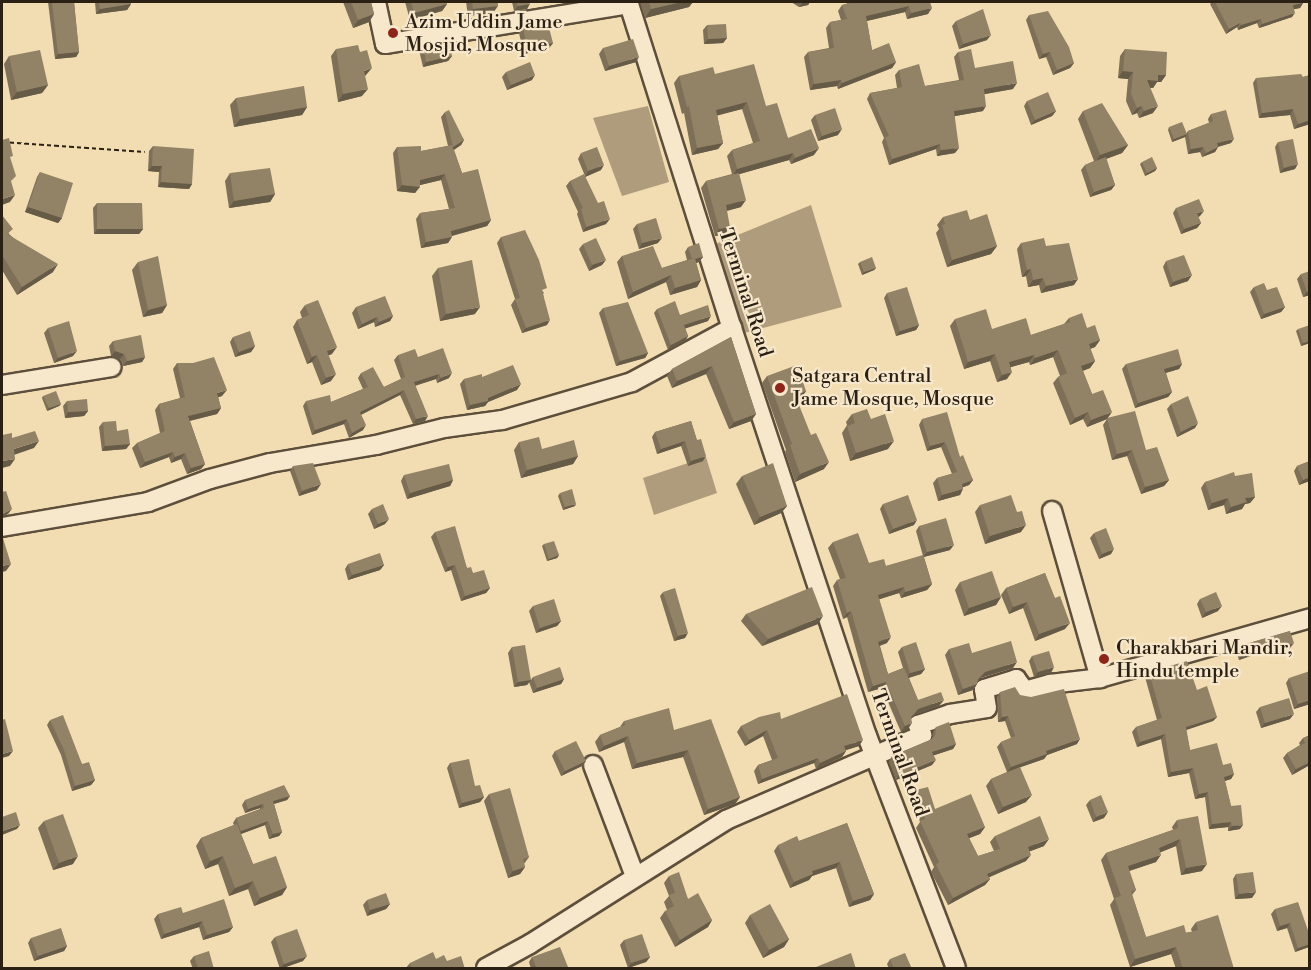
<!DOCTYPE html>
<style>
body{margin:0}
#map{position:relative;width:1311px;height:970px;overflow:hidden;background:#f2dcb1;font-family:"Libre Bodoni",serif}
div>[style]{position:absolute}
.water>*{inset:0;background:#ae9c7c}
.path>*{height:2px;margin-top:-1px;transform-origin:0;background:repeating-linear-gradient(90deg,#2b2014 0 4.5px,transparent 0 7.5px)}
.roads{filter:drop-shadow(2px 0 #5d4f3b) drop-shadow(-2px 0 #5d4f3b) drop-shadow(0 2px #5d4f3b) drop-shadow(0 -2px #5d4f3b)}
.minor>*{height:18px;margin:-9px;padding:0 9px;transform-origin:9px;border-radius:9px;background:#f7e8cc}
.wall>*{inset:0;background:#7e7058}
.shaded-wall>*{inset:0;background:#665b47}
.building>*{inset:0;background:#928266}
.dots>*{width:16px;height:16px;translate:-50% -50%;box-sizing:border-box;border:3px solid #f7e8cc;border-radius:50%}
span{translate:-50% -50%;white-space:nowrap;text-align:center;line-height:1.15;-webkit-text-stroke:4.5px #f7e8cc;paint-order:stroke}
.poi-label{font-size:20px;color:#2b2014}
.left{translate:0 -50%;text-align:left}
.street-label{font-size:20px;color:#2b2014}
.frame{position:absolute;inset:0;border:3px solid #2b2014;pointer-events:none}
</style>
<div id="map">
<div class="water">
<i style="clip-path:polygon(648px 106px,669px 182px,622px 196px,593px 118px)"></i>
<i style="clip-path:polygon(811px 205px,842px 307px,744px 333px,713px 245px)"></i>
<i style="clip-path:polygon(706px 457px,717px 493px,654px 515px,643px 478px)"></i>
</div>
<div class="path">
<i style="left:2px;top:142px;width:143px;rotate:4deg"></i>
</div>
<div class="roads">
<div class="minor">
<i style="left:376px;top:2px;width:43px;rotate:77.9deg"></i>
<i style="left:385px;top:44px;width:247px;rotate:-9.3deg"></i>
<i style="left:629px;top:4px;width:340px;rotate:72.4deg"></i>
<i style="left:732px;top:328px;width:430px;rotate:71.7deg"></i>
<i style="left:867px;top:736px;width:248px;rotate:69deg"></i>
<i style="left:2px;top:385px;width:111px;rotate:-9.3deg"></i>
<i style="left:1052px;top:511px;width:174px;rotate:74deg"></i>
<i style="left:2px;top:527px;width:148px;rotate:-9.7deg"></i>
<i style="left:148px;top:502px;width:66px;rotate:-20.4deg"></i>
<i style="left:210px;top:479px;width:62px;rotate:-14.9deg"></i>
<i style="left:270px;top:463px;width:108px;rotate:-9.6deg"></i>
<i style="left:376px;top:445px;width:70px;rotate:-14deg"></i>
<i style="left:444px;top:428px;width:59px;rotate:-7.9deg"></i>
<i style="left:502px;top:420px;width:135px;rotate:-16.3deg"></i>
<i style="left:632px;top:382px;width:114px;rotate:-28.4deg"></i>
<i style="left:593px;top:765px;width:119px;rotate:69.3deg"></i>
<i style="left:486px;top:968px;width:50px;rotate:-28.6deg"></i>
<i style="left:530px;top:944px;width:232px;rotate:-32.3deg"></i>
<i style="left:726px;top:820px;width:214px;rotate:-23.4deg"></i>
<i style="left:922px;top:735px;width:11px;rotate:-112deg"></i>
<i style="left:918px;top:725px;width:34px;rotate:-19deg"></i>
<i style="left:950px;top:714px;width:37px;rotate:-9deg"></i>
<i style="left:987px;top:708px;width:19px;rotate:-99deg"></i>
<i style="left:984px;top:689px;width:34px;rotate:-17deg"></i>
<i style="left:1016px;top:679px;width:15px;rotate:53deg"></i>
<i style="left:1025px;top:691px;width:26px;rotate:-16deg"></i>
<i style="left:1050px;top:684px;width:50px;rotate:-6.8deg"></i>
<i style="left:1100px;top:678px;width:218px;rotate:-15.9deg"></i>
</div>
</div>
<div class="wall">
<i style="clip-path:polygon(48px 2px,74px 2px,79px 52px,76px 57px,55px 59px)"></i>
<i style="clip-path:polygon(95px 2px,130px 2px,131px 4px,127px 10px,96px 14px)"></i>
<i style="clip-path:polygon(343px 2px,371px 2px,374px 14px,369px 22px,353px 28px)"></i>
<i style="clip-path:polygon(405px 2px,446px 2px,447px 4px,442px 11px,410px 20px)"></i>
<i style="clip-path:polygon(466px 2px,498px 2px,493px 13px,468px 16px)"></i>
<i style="clip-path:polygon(512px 2px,529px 2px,527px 9px,514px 11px)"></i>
<i style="clip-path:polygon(640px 2px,693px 2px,689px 7px,645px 18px)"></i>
<i style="clip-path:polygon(791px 2px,810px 2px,808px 5px,799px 7px)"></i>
<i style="clip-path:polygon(846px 2px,930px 2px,928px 14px,907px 19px,905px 12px,867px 21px,872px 50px,896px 62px,892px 68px,838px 89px,837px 86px,810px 90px,804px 57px,808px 52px,829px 48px,826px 28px,830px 22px,841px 20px,838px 11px,842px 5px,847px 4px)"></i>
<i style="clip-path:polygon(1212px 2px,1303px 2px,1303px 3px,1300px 8px,1294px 9px,1292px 17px,1259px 28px,1257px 23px,1238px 30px,1237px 27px,1226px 34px,1210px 4px)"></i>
<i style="clip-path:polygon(1029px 15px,1074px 63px,1070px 68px,1053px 75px,1046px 57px,1039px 59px,1026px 20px)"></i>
<i style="clip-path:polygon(956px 21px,987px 40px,959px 49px,952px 26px)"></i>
<i style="clip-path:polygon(707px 25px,727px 38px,723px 43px,704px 44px,703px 30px)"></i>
<i style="clip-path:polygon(523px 28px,553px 43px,549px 48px,524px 54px,519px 33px)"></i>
<i style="clip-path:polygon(423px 45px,452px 56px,448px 61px,423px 67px,419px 50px)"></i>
<i style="clip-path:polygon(603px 48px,636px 62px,605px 71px,599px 54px)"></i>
<i style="clip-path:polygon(336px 49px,366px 75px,365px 76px,362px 96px,338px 102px,331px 56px)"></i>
<i style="clip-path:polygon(1125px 49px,1166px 75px,1161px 82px,1157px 82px,1153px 88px,1150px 88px,1153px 113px,1139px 118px,1137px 113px,1132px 115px,1126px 101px,1128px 79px,1118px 78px,1120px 56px)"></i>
<i style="clip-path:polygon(958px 52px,975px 68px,1013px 89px,984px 94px,983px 111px,955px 116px,955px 153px,937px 156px,936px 149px,889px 165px,882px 142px,884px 138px,867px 99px,870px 93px,897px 88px,895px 75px,899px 70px,925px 86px,959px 80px,954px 57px)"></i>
<i style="clip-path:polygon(9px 56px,48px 85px,42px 93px,11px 100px,4px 64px)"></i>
<i style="clip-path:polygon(506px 72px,532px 80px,507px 90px,502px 77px)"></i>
<i style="clip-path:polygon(715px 74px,766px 106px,788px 138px,814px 155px,791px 164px,789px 160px,739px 174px,741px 207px,727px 211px,725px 234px,715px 236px,701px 188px,706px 181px,732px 174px,727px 156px,732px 150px,753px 143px,742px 109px,717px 115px,723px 143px,718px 149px,692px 155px,684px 113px,682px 114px,674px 83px,679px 76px)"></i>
<i style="clip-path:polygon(1310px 75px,1310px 124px,1294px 129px,1290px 115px,1259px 118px,1253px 83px,1256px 78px,1303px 77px)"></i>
<i style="clip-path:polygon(236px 98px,307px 107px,302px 115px,234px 127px,230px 105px)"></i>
<i style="clip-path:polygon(1027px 101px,1056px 111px,1052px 116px,1031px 125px,1024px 106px)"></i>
<i style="clip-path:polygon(1083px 111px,1128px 145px,1122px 153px,1106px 159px,1115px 185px,1111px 190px,1090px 197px,1081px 170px,1085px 165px,1094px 161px,1078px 119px)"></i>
<i style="clip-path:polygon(445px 112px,464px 140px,461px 145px,454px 150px,462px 173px,491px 220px,487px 226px,452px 236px,448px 243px,421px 248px,416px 219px,420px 213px,449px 209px,441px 180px,420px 185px,415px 193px,397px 191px,393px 153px,397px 147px,421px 151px,448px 146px,441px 117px)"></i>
<i style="clip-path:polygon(1211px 114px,1231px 143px,1218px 147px,1215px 152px,1202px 157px,1200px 152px,1188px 154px,1185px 137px,1172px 142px,1168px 130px,1169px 127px,1186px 134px,1188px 131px,1209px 123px,1208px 119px)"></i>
<i style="clip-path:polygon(815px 115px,838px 135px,818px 141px,811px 120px)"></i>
<i style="clip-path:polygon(1278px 142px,1295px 169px,1280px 173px,1275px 147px)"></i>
<i style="clip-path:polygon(153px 146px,192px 184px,189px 189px,158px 187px,159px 172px,148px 171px,149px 151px)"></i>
<i style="clip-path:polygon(581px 153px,601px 170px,585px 177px,606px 224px,583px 232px,577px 214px,578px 212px,566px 186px,570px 181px,585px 176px,578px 159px)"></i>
<i style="clip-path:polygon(1142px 162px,1157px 168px,1155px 171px,1145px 176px,1140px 164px)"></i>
<i style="clip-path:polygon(40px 172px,62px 218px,58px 223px,25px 212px,37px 177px)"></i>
<i style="clip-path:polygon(230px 173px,275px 194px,270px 202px,229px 208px,225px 181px)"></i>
<i style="clip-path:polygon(97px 203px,143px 229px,139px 234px,94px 234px,93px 208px)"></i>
<i style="clip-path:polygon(1176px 208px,1200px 216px,1198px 217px,1201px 223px,1197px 228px,1181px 234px,1173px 213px)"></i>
<i style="clip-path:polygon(2px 215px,9px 234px,53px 272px,17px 295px,2px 270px)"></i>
<i style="clip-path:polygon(943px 217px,970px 220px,997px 246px,991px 254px,947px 267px,936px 233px,939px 229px,937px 225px)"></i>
<i style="clip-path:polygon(637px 224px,658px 243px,639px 249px,633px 229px)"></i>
<i style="clip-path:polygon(501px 237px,544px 293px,543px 294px,547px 325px,522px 333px,511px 305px,515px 299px,497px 243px)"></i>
<i style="clip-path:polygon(1021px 243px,1046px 246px,1074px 285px,1041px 293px,1039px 285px,1028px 287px,1026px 276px,1022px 277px,1017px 249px)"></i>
<i style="clip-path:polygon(583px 244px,602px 265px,589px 271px,579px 249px)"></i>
<i style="clip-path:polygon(688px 247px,703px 257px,699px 262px,696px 263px,701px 280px,697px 287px,670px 295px,666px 282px,628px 299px,617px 262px,622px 256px,662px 268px,687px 260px,685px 252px)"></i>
<i style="clip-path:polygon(1166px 261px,1188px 281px,1170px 287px,1163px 267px)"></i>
<i style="clip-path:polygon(138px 262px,167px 305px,162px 313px,143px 317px,132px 270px)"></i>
<i style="clip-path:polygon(860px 262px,876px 268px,874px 270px,862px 275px,858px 264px)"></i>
<i style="clip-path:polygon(438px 268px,475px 314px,440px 321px,432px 276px)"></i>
<i style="clip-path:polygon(1301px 274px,1310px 295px,1303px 297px,1297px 279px)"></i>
<i style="clip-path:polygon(1254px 287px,1285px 307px,1281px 312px,1261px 319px,1250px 292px)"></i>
<i style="clip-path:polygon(887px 293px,919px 325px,916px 330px,896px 336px,884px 298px)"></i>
<i style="clip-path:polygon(305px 305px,332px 354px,328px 355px,331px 381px,321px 385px,312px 362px,307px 364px,293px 327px,297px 320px,302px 318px,300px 312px)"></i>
<i style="clip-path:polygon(356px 307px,393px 316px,390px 321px,375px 327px,374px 322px,358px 329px,352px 313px)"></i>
<i style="clip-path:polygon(603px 308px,648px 353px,645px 358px,616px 366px,599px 313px)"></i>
<i style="clip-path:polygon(657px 309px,680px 315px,708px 321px,685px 328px,688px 336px,685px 341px,668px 350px,654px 313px)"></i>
<i style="clip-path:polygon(1069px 318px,1087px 328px,1100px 340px,1095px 347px,1090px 349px,1095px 361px,1090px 368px,1083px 371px,1092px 394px,1108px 418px,1146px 450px,1169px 480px,1164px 486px,1141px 494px,1127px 456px,1112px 460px,1103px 425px,1107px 419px,1087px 427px,1083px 419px,1070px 425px,1053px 383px,1058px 377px,1060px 376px,1053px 357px,1030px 365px,1029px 362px,1011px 367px,1007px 379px,997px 382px,990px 361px,964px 369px,950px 326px,955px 319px,992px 329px,1031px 335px,1064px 324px)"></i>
<i style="clip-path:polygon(48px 328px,73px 356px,54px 363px,44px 333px)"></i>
<i style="clip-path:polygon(1298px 329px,1310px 343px,1301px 346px,1296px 331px)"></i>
<i style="clip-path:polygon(233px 337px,255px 346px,251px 352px,235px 357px,230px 342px)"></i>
<i style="clip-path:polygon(731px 337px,756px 414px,751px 421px,729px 429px,706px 374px,672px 388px,667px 376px,672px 369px)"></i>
<i style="clip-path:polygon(113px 341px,145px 357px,142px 362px,123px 366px,120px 359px,111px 356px,109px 346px)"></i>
<i style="clip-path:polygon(398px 355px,418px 357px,449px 378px,437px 383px,436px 379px,415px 386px,425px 421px,413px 424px,400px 395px,361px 415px,363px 430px,349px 438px,344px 424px,312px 435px,303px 406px,306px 401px,331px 402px,363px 389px,358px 378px,361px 373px,384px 387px,401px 379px,394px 360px)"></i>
<i style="clip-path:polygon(177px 363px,222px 396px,218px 397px,221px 408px,217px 414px,190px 421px,205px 464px,201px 469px,187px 474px,181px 459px,171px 463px,169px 457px,140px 468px,132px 448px,137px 443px,160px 433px,155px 410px,159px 404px,180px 398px,173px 369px)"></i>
<i style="clip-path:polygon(1126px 364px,1182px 364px,1179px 369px,1166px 373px,1172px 392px,1168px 397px,1135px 408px,1122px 369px)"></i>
<i style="clip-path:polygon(767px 376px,806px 391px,801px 398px,796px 400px,824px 469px,795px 482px,785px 452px,786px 450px,762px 383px)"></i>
<i style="clip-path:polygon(482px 377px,517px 390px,488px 402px,485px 406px,467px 410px,460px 384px,464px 379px)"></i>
<i style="clip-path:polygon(43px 396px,61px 404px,59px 406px,47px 411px,42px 398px)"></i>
<i style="clip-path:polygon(67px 401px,88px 411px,84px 416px,65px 418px,63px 406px)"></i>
<i style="clip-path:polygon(1171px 404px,1195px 428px,1177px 437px,1167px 409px)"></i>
<i style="clip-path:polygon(852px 414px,871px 419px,888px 449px,850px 461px,842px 433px,847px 425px,846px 422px)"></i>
<i style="clip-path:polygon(922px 419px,960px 457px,973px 480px,969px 485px,963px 487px,960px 495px,938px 501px,933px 483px,937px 478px,952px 474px,941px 447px,927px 451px,919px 425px)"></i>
<i style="clip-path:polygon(691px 421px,703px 461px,688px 466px,681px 446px,657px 454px,652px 437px,655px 432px)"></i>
<i style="clip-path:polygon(103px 422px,117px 431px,130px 444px,126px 449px,102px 451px,99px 427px)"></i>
<i style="clip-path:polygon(519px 442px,542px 449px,578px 456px,573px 464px,521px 478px,514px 450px)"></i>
<i style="clip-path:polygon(1310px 461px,1310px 481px,1299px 485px,1294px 471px,1297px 466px)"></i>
<i style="clip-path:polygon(293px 466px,317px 490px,299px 496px,290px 471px)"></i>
<i style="clip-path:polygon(404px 475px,453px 480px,450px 486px,407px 499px,401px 481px)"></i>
<i style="clip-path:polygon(742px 476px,787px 506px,781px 513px,754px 525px,736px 484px)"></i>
<i style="clip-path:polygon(1235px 476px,1255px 497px,1250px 503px,1245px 504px,1242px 509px,1226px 514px,1224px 505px,1208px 510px,1201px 488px,1205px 482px)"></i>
<i style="clip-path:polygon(560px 493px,575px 506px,563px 510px,558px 496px)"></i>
<i style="clip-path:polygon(883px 504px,914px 525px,889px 534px,880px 509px)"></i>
<i style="clip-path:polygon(980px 505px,1021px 532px,985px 544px,975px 512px)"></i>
<i style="clip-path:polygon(372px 509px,385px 524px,374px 529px,368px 514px)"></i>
<i style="clip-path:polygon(919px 526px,950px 550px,924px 557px,932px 584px,927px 590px,901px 598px,899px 593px,879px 599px,887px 643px,880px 646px,888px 674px,903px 668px,898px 652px,902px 647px,925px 669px,921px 674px,909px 678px,918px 700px,939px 706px,914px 715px,911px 718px,908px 729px,901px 732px,882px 688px,868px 692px,847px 617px,843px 619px,833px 586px,837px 580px,840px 579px,828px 548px,833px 542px,869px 563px,886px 566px,923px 556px,916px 531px)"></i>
<i style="clip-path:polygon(435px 532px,467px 568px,490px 588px,486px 593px,461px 601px,451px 570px,445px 572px,431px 537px)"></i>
<i style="clip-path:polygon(1094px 533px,1111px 554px,1099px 559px,1090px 538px)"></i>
<i style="clip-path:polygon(544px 544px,559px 555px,557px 558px,547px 561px,542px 546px)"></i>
<i style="clip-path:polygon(348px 564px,384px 565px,380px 570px,348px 580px,345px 569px)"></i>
<i style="clip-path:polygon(1045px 573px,1065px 629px,1035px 641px,1023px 608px,1009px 614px,1001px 595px,1006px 588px)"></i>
<i style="clip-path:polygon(960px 582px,1001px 597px,996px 605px,964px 616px,955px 590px)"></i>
<i style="clip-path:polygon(663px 592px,685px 638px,674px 641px,660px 596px)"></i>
<i style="clip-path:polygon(1200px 599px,1218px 611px,1202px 618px,1197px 604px)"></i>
<i style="clip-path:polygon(533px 606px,561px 621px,557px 626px,536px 633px,529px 611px)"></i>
<i style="clip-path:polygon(746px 614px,818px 624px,762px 646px,741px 621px)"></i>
<i style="clip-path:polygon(1290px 631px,1290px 648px,1275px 653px,1273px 648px,1239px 660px,1236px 651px,1239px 646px)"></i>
<i style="clip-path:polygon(512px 647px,531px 680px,533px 677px,564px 679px,561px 684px,533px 693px,529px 682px,527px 685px,514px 687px,508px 653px)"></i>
<i style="clip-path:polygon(949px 649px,972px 653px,1013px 668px,980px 678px,978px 681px,977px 684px,973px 690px,958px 695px,945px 655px)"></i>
<i style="clip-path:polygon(1032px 656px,1051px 673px,1034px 677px,1029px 661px)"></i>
<i style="clip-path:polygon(1149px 672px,1197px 690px,1217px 717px,1213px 721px,1186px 730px,1190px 750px,1223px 765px,1234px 774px,1231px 779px,1225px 781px,1231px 806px,1240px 829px,1228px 831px,1228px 827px,1209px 829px,1205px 797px,1195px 799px,1189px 773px,1168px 777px,1161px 739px,1137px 747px,1132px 732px,1136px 727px,1157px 720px,1145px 677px)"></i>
<i style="clip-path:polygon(1289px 678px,1310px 704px,1294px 709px,1286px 683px)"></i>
<i style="clip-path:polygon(1000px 692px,1020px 695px,1077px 744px,1047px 755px,1044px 759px,1020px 767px,1026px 802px,998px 814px,986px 786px,991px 779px,1007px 772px,997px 747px,1001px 742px,1011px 738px,1005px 721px,998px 722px,997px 697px)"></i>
<i style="clip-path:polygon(1260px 707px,1290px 719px,1261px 728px,1256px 712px)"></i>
<i style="clip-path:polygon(781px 719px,859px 746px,846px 750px,846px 751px,842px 757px,816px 769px,814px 763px,758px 784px,754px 771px,758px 765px,772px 760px,763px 736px,745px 746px,737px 732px,741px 726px)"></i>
<i style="clip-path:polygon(50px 720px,82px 764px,95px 780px,91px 785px,72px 791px,61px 755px,47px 725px)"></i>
<i style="clip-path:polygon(624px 721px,674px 730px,740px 797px,735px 804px,704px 815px,683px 757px,632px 769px,624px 742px,599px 752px,595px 742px,600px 735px,620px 727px)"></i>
<i style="clip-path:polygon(936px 727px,956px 744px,953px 749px,934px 755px,932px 765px,896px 780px,889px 762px,892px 756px,930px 740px,932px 739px,933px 732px)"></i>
<i style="clip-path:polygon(1310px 735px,1310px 772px,1308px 766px,1292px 775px,1283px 758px,1287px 753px,1300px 745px,1299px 743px,1303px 738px)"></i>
<i style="clip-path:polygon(555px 751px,586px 761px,582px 766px,561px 776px,552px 756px)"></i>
<i style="clip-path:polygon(450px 763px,475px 786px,484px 797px,480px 802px,459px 808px,447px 768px)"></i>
<i style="clip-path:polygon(916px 790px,935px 809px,985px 827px,980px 834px,969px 838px,978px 856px,994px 851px,990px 842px,995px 836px,1044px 846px,1030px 851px,1026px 861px,989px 877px,990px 879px,985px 885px,948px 905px,931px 872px,934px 867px,916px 828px,920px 822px,912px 797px)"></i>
<i style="clip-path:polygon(489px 794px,529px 857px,524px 864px,525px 867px,520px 874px,508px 878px,484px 801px)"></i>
<i style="clip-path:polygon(290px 796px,287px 800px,274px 804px,282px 832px,279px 836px,269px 839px,265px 825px,241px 834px,253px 864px,287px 887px,282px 895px,254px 906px,248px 889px,229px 896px,218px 864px,205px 869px,196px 846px,201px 838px,234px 825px,233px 823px,236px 818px,260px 809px,260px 808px,245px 813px,242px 805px,245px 800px)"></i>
<i style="clip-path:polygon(1090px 800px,1104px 818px,1093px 822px,1086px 805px)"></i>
<i style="clip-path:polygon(1177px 820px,1202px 871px,1181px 875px,1176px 846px,1160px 852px,1156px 862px,1129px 871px,1136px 890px,1132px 895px,1146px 937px,1192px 932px,1191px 929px,1196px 922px,1234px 969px,1176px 969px,1171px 954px,1130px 967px,1110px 905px,1114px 899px,1101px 860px,1106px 853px,1173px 830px,1172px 827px)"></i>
<i style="clip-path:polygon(44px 821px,73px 864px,53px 870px,38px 828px)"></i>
<i style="clip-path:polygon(847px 823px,874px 894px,870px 900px,849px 907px,836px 868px,812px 876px,809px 880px,790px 888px,774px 851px,778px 845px,799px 841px)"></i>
<i style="clip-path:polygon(1236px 874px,1252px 898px,1235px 899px,1233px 879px)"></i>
<i style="clip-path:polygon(669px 876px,688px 899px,712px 920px,708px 927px,675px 947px,660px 918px,665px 911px,667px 910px,664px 902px,669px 896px,664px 883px)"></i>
<i style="clip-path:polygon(367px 900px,390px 904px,386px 909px,367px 916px,363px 905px)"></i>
<i style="clip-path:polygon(1275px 909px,1310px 936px,1309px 947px,1295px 952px,1287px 928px,1277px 931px,1271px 914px)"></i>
<i style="clip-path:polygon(183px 913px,233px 927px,229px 932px,203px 940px,199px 927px,161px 939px,154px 919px,158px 914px)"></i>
<i style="clip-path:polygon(750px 915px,789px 939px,784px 947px,763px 958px,745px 923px)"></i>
<i style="clip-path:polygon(275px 937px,303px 961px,280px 969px,271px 942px)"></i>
<i style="clip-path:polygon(31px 938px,67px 946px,64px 951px,34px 961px,28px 943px)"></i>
<i style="clip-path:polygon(624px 940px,650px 957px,646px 962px,628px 968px,620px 945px)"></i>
<i style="clip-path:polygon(194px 956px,214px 969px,193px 969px,190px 961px)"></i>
<i style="clip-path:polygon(532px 957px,568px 967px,567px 969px,531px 969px,529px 962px)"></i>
<i style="clip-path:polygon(436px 959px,447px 961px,465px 969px,405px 969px,410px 963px)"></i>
<i style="clip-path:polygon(890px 959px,912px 969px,889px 969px,887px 964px)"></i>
</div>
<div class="shaded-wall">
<i style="clip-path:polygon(682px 2px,693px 2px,689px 7px,645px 18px,651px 9px)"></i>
<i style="clip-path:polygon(803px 2px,810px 2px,808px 5px,799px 7px)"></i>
<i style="clip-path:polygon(1303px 3px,1300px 8px,1290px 10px,1293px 5px)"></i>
<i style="clip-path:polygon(131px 4px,127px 10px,96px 14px,100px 9px)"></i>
<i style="clip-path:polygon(447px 4px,442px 11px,410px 20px,414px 13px)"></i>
<i style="clip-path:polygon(530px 4px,527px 9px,514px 11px,518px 6px)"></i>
<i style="clip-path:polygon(498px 6px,493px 13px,468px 16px,473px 9px)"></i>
<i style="clip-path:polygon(909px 6px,905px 12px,862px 22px,866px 16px)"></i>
<i style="clip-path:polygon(932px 8px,928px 14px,907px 19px,911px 13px)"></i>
<i style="clip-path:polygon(1295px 13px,1292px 17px,1259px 28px,1262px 24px)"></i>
<i style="clip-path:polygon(374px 14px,369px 22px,353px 28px,358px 20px)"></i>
<i style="clip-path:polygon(1261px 19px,1257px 23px,1238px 30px,1241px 25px)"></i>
<i style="clip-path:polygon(1240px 23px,1237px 27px,1226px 34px,1229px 29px)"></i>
<i style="clip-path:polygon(991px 35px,987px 40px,959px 49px,963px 44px)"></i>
<i style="clip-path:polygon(727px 38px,723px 43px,704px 44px,708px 39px)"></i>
<i style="clip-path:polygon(553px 43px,549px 48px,524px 54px,527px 48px)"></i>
<i style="clip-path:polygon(79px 52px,76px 57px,55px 59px,58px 54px)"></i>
<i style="clip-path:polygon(1050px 52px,1046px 57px,1039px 59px,1043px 54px)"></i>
<i style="clip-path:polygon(452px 56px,448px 61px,423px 67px,426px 62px)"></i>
<i style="clip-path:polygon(639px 57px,636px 62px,605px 71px,609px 66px)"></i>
<i style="clip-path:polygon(896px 62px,892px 68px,838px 89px,842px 83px)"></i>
<i style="clip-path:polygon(1074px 63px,1070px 68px,1053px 75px,1057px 70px)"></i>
<i style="clip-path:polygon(372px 68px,366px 75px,359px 78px,364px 71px)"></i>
<i style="clip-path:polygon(1123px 71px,1133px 72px,1128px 79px,1118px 78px)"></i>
<i style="clip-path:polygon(535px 75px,532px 80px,507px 90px,511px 85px)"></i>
<i style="clip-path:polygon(1158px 75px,1166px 75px,1161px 82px,1157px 82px,1153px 88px,1143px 87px,1147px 80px)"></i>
<i style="clip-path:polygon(841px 80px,837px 86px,810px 90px,814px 84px)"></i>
<i style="clip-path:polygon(1017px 83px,1013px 89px,980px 95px,984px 89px)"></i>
<i style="clip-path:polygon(48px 85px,42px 93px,11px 100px,17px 92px)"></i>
<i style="clip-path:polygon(368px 89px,362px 96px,338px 102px,343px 94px)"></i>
<i style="clip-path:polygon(747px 102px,742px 109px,712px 117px,716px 110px)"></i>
<i style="clip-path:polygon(986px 106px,983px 111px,950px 117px,954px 111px)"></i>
<i style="clip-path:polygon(1142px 106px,1137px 113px,1132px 115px,1137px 108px)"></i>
<i style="clip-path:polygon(1158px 106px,1153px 113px,1139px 118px,1144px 111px)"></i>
<i style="clip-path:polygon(307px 107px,302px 115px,234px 127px,240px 119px)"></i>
<i style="clip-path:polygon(1293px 109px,1290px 115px,1259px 118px,1262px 113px)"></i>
<i style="clip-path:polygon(1056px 111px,1052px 116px,1031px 125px,1035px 120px)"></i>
<i style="clip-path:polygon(1310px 120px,1310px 124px,1294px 129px,1298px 124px)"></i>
<i style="clip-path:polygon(842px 129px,838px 135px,818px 141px,822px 136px)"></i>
<i style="clip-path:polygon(1187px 134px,1185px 137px,1172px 142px,1174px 139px)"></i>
<i style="clip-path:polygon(1234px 139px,1231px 143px,1213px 148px,1217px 143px)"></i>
<i style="clip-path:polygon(464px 140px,461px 145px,450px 152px,453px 147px)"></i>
<i style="clip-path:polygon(723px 143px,718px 149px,692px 155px,697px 148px)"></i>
<i style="clip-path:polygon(940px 144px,936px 149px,889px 165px,892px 159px)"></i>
<i style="clip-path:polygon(1128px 145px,1122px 153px,1095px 163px,1100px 155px)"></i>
<i style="clip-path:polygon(1203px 147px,1200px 152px,1188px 154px,1191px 149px)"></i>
<i style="clip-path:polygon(1218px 147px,1215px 152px,1202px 157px,1206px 153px)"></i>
<i style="clip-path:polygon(819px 148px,814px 155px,791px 164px,795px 158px)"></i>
<i style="clip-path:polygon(959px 148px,955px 153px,937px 156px,941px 150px)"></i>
<i style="clip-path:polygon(793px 153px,789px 160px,733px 176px,737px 169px)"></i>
<i style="clip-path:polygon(1298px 164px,1295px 169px,1280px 173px,1284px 168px)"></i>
<i style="clip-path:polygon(604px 165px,601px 170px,585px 177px,588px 171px)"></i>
<i style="clip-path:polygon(152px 166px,162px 166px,159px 172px,148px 171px)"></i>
<i style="clip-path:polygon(1157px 168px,1155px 171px,1145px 176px,1147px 173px)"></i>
<i style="clip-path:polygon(445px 174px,441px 180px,416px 186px,420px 180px)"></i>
<i style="clip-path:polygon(161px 182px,192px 184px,189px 189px,158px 187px)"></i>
<i style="clip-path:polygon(402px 185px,420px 187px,415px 193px,397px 191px)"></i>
<i style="clip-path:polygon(1115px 185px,1111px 190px,1090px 197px,1094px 192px)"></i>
<i style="clip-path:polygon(275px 194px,270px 202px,229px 208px,234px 201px)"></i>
<i style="clip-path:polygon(15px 195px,10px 202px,2px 205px,2px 199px)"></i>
<i style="clip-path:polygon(746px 200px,741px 207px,721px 212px,726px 205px)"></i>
<i style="clip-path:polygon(28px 207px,62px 218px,58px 223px,25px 212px)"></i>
<i style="clip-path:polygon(1204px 211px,1200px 216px,1193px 219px,1197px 213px)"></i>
<i style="clip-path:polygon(610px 219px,606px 224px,583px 232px,586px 227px)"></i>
<i style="clip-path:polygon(491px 220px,487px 226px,447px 237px,451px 231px)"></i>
<i style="clip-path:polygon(1201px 223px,1197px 228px,1181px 234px,1184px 229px)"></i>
<i style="clip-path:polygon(730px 227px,725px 234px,715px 236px,719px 229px)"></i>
<i style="clip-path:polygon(97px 229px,143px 229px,139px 234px,94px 234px)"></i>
<i style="clip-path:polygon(452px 237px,448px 243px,421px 248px,426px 242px)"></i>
<i style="clip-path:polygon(662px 238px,658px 243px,639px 249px,642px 243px)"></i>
<i style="clip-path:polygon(997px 246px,991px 254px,947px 267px,952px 260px)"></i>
<i style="clip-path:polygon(703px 257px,699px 262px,689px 265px,692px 260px)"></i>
<i style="clip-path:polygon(606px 260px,602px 265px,589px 271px,592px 265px)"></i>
<i style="clip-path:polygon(58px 264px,53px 272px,17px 295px,22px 287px)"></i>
<i style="clip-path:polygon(876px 268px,874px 270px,862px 275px,864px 272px)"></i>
<i style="clip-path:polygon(1031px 269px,1026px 276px,1022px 277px,1027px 270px)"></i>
<i style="clip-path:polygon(671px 275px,666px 282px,628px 299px,633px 292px)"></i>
<i style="clip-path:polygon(1192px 275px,1188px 281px,1170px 287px,1173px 282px)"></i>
<i style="clip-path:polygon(1043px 278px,1039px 285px,1028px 287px,1033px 280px)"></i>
<i style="clip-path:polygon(1078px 279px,1074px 285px,1041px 293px,1046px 286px)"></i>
<i style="clip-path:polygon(701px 280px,697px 287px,670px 295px,675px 288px)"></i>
<i style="clip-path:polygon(1310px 291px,1310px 295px,1303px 297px,1307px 292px)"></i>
<i style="clip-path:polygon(167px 305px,162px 313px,143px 317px,148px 310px)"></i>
<i style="clip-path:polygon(480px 307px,475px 314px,440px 321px,446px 314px)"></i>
<i style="clip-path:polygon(1285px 307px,1281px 312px,1261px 319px,1264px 314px)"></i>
<i style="clip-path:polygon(393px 316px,390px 321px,375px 327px,379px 322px)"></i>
<i style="clip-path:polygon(711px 316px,708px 321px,681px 330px,684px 325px)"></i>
<i style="clip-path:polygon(377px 317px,374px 322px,358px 329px,362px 324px)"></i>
<i style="clip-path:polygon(550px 320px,547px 325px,522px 333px,526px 328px)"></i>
<i style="clip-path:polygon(919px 325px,916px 330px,896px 336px,900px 331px)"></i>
<i style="clip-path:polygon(688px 336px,685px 341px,668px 350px,671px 345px)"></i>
<i style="clip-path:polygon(1100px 340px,1095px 347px,1084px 351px,1089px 344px)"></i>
<i style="clip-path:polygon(1310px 341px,1310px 343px,1301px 346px,1303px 343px)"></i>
<i style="clip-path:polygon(255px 346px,251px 352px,235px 357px,239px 352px)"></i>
<i style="clip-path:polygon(337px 347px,332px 354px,322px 358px,327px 351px)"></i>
<i style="clip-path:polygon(1058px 350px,1053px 357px,1030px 365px,1035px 358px)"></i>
<i style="clip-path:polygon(77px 351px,73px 356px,54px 363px,58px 358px)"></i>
<i style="clip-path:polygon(115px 351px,124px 354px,120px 359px,111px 356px)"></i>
<i style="clip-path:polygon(648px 353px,645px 358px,616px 366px,620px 361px)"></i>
<i style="clip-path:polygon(995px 354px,990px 361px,964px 369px,968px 362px)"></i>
<i style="clip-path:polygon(317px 355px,312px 362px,307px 364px,312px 357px)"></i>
<i style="clip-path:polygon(1034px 355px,1029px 362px,1004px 369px,1009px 362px)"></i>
<i style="clip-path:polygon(145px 357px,142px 362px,123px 366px,127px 361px)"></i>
<i style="clip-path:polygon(1095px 361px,1090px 368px,1076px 373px,1081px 366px)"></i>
<i style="clip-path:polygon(1182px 364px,1179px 369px,1161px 374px,1164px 369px)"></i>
<i style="clip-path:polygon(712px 366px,706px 374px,672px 388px,677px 381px)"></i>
<i style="clip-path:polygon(1012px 372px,1007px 379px,997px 382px,1002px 375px)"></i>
<i style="clip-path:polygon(452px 373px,449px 378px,437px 383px,441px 378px)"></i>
<i style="clip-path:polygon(336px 374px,331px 381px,321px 385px,326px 378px)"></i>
<i style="clip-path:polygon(439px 374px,436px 379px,410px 387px,414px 382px)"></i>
<i style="clip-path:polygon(521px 384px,517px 390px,488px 402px,485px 406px,467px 410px,470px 405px)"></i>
<i style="clip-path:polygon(227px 390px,222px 396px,213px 399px,217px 393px)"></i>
<i style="clip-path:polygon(404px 390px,400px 395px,356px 417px,360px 412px)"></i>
<i style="clip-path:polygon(806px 391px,801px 398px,790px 402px,795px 395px)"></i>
<i style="clip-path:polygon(1172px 392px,1168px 397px,1135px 408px,1138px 403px)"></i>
<i style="clip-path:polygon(61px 404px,59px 406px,47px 411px,49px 408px)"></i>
<i style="clip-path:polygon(221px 408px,217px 414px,184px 422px,188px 416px)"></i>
<i style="clip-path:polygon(88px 411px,84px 416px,65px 418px,68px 412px)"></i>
<i style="clip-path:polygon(1088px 412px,1083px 419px,1070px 425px,1075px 418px)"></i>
<i style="clip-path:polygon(1112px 412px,1107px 419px,1087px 427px,1091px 420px)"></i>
<i style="clip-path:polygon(756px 414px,751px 421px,729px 429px,734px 422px)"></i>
<i style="clip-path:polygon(428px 416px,425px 421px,413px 424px,416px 419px)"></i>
<i style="clip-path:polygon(347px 419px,344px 424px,312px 435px,315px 430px)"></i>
<i style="clip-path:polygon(1198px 423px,1195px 428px,1177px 437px,1181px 432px)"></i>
<i style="clip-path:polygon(366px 425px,363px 430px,349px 438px,352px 433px)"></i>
<i style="clip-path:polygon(39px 441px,34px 448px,8px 457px,14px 449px)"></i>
<i style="clip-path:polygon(685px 441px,681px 446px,657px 454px,661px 449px)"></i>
<i style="clip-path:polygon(894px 441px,888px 449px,850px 461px,856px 453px)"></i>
<i style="clip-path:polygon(945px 442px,941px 447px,927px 451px,930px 446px)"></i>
<i style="clip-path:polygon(130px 444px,126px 449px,102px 451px,105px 446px)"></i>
<i style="clip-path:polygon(1132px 450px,1127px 456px,1112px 460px,1117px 454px)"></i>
<i style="clip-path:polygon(173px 452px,169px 457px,140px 468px,145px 462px)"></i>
<i style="clip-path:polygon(185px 453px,181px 459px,171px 463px,175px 457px)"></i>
<i style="clip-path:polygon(578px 456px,573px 464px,521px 478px,527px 470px)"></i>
<i style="clip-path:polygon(706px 456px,703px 461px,688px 466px,691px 461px)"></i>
<i style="clip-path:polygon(15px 459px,10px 466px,2px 468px,2px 461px)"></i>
<i style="clip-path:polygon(829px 462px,824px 469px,795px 482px,800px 474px)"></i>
<i style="clip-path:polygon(205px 464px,201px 469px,187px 474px,191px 468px)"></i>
<i style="clip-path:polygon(1310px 477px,1309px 481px,1299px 485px,1303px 480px)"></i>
<i style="clip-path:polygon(453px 480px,450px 486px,407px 499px,410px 493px)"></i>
<i style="clip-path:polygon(973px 480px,969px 485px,958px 489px,962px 484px)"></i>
<i style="clip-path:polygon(1169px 480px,1164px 486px,1141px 494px,1145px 487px)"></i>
<i style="clip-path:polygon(321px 484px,317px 490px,299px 496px,302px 491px)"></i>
<i style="clip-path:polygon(963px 489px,960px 495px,938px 501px,942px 495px)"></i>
<i style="clip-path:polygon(1255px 497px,1250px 503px,1245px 504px,1242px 509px,1226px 514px,1231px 507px,1245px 498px)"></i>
<i style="clip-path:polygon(1228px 498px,1224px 505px,1208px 510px,1212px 503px)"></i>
<i style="clip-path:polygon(576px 504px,575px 506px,563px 510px,565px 507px)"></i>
<i style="clip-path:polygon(787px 506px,781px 513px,754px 525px,760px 517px)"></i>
<i style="clip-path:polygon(12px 509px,8px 514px,2px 517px,2px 514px)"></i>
<i style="clip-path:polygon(389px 519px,385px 524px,374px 529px,378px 524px)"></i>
<i style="clip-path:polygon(917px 520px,914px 525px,889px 534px,893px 529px)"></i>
<i style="clip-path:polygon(1026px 525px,1021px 532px,985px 544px,990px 536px)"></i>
<i style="clip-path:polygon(954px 545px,950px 550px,923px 557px,927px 552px)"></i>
<i style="clip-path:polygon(1114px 549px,1111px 554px,1099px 559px,1102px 554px)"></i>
<i style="clip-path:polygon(559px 555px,557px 558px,547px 561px,549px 559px)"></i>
<i style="clip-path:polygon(11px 564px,6px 571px,2px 572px,2px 566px)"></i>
<i style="clip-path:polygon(384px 565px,380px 570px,348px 580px,352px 575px)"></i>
<i style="clip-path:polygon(455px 565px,451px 570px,445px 572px,448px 567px)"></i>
<i style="clip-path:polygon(932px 584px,927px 590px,901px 598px,905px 592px)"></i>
<i style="clip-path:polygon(904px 587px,899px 593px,874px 601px,878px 595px)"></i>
<i style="clip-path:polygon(490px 588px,486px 593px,461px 601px,465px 596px)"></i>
<i style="clip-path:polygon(1001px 597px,996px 605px,964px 616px,969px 608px)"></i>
<i style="clip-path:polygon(1027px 602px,1023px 608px,1009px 614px,1013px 607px)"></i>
<i style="clip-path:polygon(1222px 606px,1218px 611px,1202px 618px,1206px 612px)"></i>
<i style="clip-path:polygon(851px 611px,847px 617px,843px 619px,847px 613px)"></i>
<i style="clip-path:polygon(823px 616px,818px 624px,762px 646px,768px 639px)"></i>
<i style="clip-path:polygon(561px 621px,557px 626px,536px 633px,540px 628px)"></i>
<i style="clip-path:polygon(1070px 623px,1065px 629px,1035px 641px,1039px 634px)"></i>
<i style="clip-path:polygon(688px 633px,685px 638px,674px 641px,678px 636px)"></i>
<i style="clip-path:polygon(891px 637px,887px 643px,874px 647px,878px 642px)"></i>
<i style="clip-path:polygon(1277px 643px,1273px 648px,1239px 660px,1242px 654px)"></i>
<i style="clip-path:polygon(1294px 643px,1290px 648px,1275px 653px,1278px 648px)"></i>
<i style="clip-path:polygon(1017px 662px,1013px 668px,980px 678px,974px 685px,978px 679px,985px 672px)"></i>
<i style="clip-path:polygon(1054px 667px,1051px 673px,1034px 677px,1038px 672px)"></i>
<i style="clip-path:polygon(925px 669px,921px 674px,907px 678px,910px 673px)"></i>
<i style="clip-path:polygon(564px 679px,561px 684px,533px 693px,537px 688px)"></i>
<i style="clip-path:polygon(531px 680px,527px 685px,514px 687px,518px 682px)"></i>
<i style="clip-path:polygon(886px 682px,882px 688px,868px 692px,873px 686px)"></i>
<i style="clip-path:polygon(977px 684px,973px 690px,958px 695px,963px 689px)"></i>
<i style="clip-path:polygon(944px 700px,939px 706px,914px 715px,907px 723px,918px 709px)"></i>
<i style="clip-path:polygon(1310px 700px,1310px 704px,1294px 709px,1298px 704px)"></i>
<i style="clip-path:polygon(1294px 714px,1290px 719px,1261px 728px,1265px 723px)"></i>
<i style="clip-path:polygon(1008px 716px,1005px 721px,998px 722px,1002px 717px)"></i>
<i style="clip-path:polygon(1217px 717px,1213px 721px,1183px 731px,1186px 727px)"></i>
<i style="clip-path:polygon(912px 723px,908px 729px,901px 732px,905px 726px)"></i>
<i style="clip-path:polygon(767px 730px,763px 736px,745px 746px,749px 740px)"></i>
<i style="clip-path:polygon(1165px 734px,1161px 739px,1137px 747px,1140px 742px)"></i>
<i style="clip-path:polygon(628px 736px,624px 742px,599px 752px,604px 746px)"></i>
<i style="clip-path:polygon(1080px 739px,1077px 744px,1047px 755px,1044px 759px,1007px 772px,1011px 767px,1046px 751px)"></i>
<i style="clip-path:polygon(863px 740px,859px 746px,840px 752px,844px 746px)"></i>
<i style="clip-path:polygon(956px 744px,953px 749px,929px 757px,932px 752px)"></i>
<i style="clip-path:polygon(688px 750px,683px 757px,632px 769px,637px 763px)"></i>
<i style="clip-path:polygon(13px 751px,9px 756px,2px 758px,2px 754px)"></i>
<i style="clip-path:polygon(846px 751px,842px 757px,816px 769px,820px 763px)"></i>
<i style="clip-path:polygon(818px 758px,814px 763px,758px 784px,762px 779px)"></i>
<i style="clip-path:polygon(936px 760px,932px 765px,896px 780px,899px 775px)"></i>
<i style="clip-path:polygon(586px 761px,582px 766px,561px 776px,565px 771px)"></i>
<i style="clip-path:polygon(1310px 762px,1308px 766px,1292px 775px,1296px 769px)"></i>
<i style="clip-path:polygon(1193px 768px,1189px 773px,1168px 777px,1171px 772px)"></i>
<i style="clip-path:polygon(1234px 774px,1231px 779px,1221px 782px,1224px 777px)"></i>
<i style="clip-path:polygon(95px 780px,91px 785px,72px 791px,75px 786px)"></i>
<i style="clip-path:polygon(1208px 792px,1205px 797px,1195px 799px,1199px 794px)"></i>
<i style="clip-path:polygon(1032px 795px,1026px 802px,998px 814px,1003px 807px)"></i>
<i style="clip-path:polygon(290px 796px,287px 800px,270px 805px,273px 801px)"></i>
<i style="clip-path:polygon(484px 797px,480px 802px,459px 808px,462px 803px)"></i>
<i style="clip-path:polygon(740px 797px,735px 804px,704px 815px,708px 809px)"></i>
<i style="clip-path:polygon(263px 804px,260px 808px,245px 813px,248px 809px)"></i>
<i style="clip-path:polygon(1108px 812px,1104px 818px,1093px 822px,1096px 817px)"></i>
<i style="clip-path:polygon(268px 821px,265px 825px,238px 835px,241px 831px)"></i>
<i style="clip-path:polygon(1231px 822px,1228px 827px,1209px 829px,1212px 824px)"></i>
<i style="clip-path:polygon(20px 825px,17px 829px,2px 835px,2px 831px)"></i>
<i style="clip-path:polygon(1243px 825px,1240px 829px,1228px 831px,1232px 826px)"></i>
<i style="clip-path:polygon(985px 827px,980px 834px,962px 841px,967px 834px)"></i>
<i style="clip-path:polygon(282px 832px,279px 836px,269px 839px,273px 834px)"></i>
<i style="clip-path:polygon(1049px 839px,1044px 846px,1023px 854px,1028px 847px)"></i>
<i style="clip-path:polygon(1180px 839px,1176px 846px,1154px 855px,1159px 848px)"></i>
<i style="clip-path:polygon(1031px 855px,1026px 861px,983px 880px,987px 874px)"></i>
<i style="clip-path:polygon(1161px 855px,1156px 862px,1123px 873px,1128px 866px)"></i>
<i style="clip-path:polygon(78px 856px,73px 864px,53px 870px,59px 863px)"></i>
<i style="clip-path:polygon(223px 856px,218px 864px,205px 869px,210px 861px)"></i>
<i style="clip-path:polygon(840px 862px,836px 868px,812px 876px,809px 880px,790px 888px,794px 882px,812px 871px)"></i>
<i style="clip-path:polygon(1207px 864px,1202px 871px,1181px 875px,1186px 868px)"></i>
<i style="clip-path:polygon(525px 867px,520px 874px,508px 878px,513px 871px)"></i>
<i style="clip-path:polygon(990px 879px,985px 885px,948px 905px,953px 898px)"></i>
<i style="clip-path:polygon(253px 881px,248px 889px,229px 896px,235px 888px)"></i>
<i style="clip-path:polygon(287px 887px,282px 895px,254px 906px,260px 898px)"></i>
<i style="clip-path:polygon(1256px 892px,1252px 898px,1235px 899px,1239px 894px)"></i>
<i style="clip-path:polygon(874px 894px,870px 900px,849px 907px,853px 901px)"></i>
<i style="clip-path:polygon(390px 904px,386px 909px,367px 916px,370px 910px)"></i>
<i style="clip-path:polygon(712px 920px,708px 927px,675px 947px,680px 940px)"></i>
<i style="clip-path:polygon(202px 921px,199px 927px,161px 939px,164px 934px)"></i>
<i style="clip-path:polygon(1290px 923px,1287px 928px,1277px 931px,1280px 926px)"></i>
<i style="clip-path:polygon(233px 927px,229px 932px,203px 940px,207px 935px)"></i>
<i style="clip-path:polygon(789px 939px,784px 947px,763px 958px,769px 950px)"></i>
<i style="clip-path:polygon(1310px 944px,1309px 947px,1295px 952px,1298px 948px)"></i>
<i style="clip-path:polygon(67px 946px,64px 951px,34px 961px,38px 956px)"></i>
<i style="clip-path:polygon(1176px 947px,1171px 954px,1130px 967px,1135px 959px)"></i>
<i style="clip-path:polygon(307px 956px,303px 961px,280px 969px,284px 964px)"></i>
<i style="clip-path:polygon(650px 957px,646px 962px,628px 968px,631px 963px)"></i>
</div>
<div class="building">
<i style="clip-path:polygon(52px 2px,74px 2px,79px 52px,58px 54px)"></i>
<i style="clip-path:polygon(99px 2px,130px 2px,131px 4px,100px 9px)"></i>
<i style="clip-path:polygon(351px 2px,371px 2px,374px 14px,358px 20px)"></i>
<i style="clip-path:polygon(411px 2px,446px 2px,447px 4px,414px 13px)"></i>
<i style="clip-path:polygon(472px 2px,498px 2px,498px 6px,473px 9px)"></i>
<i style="clip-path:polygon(516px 2px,529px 2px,530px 4px,518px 6px)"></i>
<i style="clip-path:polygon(649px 2px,682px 2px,651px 9px)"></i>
<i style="clip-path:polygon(853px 2px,930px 2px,932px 8px,911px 13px,909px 6px,866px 16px,872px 50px,889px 43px,896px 62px,842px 83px,841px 80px,814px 84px,808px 52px,834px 48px,830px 22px,847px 19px,842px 5px)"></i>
<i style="clip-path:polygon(1215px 2px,1303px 2px,1303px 3px,1293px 5px,1295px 13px,1262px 24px,1261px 19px,1241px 25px,1240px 23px,1229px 29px)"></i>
<i style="clip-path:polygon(983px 9px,991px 35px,963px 44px,956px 21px)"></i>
<i style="clip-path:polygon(1048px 11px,1069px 47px,1074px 63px,1057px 70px,1050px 52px,1043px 54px,1029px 15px)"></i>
<i style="clip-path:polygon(548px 24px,553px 43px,527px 48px,523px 28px)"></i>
<i style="clip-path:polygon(726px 24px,727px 38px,708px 39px,707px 25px)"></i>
<i style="clip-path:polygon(633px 39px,639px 57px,609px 66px,603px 48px)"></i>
<i style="clip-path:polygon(449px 40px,452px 56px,426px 62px,423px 45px)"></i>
<i style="clip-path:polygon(358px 45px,360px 52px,367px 50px,372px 68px,364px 71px,368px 89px,343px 94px,336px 49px)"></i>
<i style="clip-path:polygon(971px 49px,975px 68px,1013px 61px,1017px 83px,984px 89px,986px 106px,954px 111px,959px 148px,941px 150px,940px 144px,892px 159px,885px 137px,889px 136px,870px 93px,902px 87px,899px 70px,919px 64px,925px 86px,964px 80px,958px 52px)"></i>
<i style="clip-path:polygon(1125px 49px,1167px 52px,1166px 75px,1158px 75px,1158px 81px,1147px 80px,1158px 106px,1144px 111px,1142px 106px,1137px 108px,1131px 94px,1133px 72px,1123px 71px)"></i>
<i style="clip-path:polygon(40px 50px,48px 85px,17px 92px,9px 56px)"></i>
<i style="clip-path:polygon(530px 62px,535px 75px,511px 85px,506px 72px)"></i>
<i style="clip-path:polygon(754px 64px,766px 106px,777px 103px,788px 138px,811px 129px,819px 148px,795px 158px,793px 153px,737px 169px,732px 150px,760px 141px,747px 102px,716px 110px,723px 143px,697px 148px,689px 106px,687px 107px,679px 76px,713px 67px,715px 74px)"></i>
<i style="clip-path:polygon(1301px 74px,1303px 77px,1310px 75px,1310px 120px,1298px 124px,1293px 109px,1262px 113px,1256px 78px)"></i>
<i style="clip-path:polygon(304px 86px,307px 107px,240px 119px,236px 98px)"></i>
<i style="clip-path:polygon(1048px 92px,1056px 111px,1035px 120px,1027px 101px)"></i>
<i style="clip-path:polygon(1102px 103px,1128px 145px,1100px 155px,1083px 111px)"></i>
<i style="clip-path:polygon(835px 108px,842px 129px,822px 136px,815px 115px)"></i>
<i style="clip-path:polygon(449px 110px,464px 140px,453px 147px,445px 112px)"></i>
<i style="clip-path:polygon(1226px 110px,1234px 139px,1217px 143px,1218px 147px,1206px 153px,1203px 147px,1191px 149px,1188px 131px,1213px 121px,1211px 114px)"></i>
<i style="clip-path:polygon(1182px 122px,1187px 134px,1174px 139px,1169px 127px)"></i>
<i style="clip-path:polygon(9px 138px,13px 156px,10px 157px,16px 176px,11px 181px,15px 195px,2px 199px,2px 140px)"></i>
<i style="clip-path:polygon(1293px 139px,1298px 164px,1284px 168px,1278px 142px)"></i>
<i style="clip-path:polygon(452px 145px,462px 173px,478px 169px,491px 220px,451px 231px,452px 237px,426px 242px,420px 213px,455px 208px,445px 174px,420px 180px,420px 187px,402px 185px,397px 147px,421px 146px,421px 151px)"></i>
<i style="clip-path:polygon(153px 146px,194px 149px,192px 184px,161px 182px,162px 166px,152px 166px)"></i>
<i style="clip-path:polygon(597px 147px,604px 165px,588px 171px,581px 153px)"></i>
<i style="clip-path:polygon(1106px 157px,1115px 185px,1094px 192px,1085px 165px)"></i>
<i style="clip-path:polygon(1152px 157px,1157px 168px,1147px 173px,1142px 162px)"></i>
<i style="clip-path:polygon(270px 168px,275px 194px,234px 201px,230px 173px)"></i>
<i style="clip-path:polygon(40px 172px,73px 183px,62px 218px,28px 207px)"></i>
<i style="clip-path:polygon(739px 173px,746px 200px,726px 205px,730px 227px,719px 229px,706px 181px)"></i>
<i style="clip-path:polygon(584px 174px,598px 203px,604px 201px,610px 219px,586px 227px,581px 209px,583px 208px,570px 181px)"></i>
<i style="clip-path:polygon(1199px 199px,1204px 211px,1197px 213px,1201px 223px,1184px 229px,1176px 208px)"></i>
<i style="clip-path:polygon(97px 203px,142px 203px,143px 229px,97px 229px)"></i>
<i style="clip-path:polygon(967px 210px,970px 220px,987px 214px,997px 246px,952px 260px,942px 225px,945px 224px,943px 217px)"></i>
<i style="clip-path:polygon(2px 215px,13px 229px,7px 234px,58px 264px,22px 287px,2px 255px)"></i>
<i style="clip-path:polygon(656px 218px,662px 238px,642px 243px,637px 224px)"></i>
<i style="clip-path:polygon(525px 230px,539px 260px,547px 288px,542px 290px,550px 320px,526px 328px,515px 299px,520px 298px,501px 237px)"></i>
<i style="clip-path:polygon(596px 238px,606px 260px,592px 265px,583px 244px)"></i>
<i style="clip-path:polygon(1044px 238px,1046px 246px,1069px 243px,1078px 279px,1046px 286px,1043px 278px,1033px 280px,1031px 269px,1027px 270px,1021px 243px)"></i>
<i style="clip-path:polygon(699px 243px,703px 257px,692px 259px,688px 247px)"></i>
<i style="clip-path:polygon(653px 246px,662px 268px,695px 258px,701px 280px,675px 288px,671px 275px,633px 292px,622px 256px)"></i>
<i style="clip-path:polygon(1184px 255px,1192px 275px,1173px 282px,1166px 261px)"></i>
<i style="clip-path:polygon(158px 256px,167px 305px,148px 310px,138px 262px)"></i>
<i style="clip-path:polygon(872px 257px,876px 268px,864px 272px,860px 262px)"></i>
<i style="clip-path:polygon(472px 260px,480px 307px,446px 314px,438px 268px)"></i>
<i style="clip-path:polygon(1310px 271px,1310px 291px,1307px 292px,1301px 274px)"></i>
<i style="clip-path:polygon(1264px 283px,1267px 290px,1277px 287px,1285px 307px,1264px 314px,1254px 287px)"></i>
<i style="clip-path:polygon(907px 287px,919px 325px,900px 331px,887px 293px)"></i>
<i style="clip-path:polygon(385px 296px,393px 316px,379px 322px,377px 317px,362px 324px,356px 307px)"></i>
<i style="clip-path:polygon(318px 300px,337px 347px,327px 351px,336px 374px,326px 378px,317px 355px,312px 357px,297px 320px,309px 315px,305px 305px)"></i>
<i style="clip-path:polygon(675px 301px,680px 315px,708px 305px,711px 316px,684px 325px,688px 336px,671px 345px,657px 309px)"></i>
<i style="clip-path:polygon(628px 302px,648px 353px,620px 361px,603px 308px)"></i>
<i style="clip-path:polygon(986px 309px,992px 329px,1026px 318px,1031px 335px,1070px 322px,1069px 318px,1082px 313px,1087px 328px,1095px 325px,1100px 340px,1089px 344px,1095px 361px,1081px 366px,1092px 394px,1103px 390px,1112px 412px,1091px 420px,1088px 412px,1075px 418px,1058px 377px,1067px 373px,1058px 350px,1035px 358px,1034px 355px,1009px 362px,1012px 372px,1002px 375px,995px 354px,968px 362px,955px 319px)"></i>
<i style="clip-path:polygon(69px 321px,77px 351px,58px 358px,48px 328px)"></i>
<i style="clip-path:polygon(1310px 325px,1310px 341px,1303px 343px,1298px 329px)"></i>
<i style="clip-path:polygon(250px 331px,255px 346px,239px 352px,233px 337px)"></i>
<i style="clip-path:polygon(141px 335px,145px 357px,127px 361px,124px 354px,115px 351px,113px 341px)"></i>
<i style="clip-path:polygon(731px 337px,756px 414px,734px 422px,712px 366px,677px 381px,672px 369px)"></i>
<i style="clip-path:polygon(443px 348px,452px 373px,441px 378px,439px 374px,414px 382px,428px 416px,416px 419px,404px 390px,360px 412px,366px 425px,352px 433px,347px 419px,315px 430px,306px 401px,330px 395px,331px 402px,368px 387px,361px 373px,373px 367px,384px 387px,405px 377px,398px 355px,415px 349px,418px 357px)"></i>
<i style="clip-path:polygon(1178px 349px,1182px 364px,1164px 369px,1172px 392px,1138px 403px,1126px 364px)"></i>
<i style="clip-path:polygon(214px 357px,227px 390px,217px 393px,221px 408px,188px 416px,205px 464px,191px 468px,185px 453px,175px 457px,173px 452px,145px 462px,137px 443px,165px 431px,159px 404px,185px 397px,177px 363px,193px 363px)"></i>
<i style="clip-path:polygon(513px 365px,521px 384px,488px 398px,488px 401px,470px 405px,464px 379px,482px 374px,482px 377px)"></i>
<i style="clip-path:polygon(797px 365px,806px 391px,795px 395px,811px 435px,816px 433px,829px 462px,800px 474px,790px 445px,792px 444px,767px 376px)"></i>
<i style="clip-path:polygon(56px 391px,61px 404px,49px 408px,43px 396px)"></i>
<i style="clip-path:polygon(1188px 396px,1198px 423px,1181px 432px,1171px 404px)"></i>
<i style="clip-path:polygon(87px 399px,88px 411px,68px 412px,67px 401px)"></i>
<i style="clip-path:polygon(867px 409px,871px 419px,885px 414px,894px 441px,856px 453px,847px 426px,855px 423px,852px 414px)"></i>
<i style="clip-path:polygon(1135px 411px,1146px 450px,1157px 447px,1169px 480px,1145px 487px,1132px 450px,1117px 454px,1107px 418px)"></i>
<i style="clip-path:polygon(947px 412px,960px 457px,963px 455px,973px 480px,962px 484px,963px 489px,942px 495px,937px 478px,957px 472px,945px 442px,930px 446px,922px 419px)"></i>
<i style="clip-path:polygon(116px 421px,117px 431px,128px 429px,130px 444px,105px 446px,103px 422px)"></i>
<i style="clip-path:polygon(691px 421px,697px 440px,701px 439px,706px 456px,691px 461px,685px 441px,661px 449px,655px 432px)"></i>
<i style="clip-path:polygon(35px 431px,39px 441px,14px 449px,15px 459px,2px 461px,2px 435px,12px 433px,12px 438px)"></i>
<i style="clip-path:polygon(539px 437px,542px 449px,574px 440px,578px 456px,527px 470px,519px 442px)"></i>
<i style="clip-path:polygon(1310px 461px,1310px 477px,1303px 480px,1297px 466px)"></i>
<i style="clip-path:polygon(313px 463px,321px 484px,302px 491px,293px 466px)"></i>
<i style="clip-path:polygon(773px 463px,787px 506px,760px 517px,742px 476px)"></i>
<i style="clip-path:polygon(449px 464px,453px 480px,410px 493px,404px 475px)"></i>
<i style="clip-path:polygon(1234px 472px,1235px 476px,1252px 473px,1255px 497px,1245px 498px,1247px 502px,1231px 507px,1228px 498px,1212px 503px,1205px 482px)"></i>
<i style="clip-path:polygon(572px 489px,576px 504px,565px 507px,560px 493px)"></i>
<i style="clip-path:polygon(6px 491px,12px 509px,2px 514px,2px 492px)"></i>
<i style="clip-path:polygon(908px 495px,917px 520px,893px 529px,883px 504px)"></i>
<i style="clip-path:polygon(1011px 495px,1017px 512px,1022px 511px,1026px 525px,990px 536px,980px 505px)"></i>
<i style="clip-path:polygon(383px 504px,389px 519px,378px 524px,372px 509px)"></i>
<i style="clip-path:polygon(946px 518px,954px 545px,927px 552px,919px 526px)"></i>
<i style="clip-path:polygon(455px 526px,467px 568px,471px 567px,473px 573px,484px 570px,490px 588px,465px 596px,455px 565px,448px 567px,435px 532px)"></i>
<i style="clip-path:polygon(1106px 528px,1114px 549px,1102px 554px,1094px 533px)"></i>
<i style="clip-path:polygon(858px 533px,869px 563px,884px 559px,886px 566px,923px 555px,932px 584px,905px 592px,904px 587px,878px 595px,891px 637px,878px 642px,888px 674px,904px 668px,918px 700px,941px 692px,944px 700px,918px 709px,911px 717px,912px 723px,905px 726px,886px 682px,873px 686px,851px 611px,847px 613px,837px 580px,846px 578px,833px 542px)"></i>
<i style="clip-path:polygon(2px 535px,11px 564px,2px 566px)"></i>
<i style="clip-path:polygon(554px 541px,559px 555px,549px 559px,544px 544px)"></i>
<i style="clip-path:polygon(380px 553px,384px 565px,352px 575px,348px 564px)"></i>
<i style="clip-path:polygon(992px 571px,1001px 597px,969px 608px,960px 582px)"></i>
<i style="clip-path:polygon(1045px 573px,1055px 598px,1060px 596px,1070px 623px,1039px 634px,1027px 602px,1013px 607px,1006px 588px)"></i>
<i style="clip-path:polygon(812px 587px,823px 616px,768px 639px,746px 614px)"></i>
<i style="clip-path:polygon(675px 588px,688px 633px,678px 636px,663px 592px)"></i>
<i style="clip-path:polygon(1216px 592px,1222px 606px,1206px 612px,1200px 599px)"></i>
<i style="clip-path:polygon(554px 599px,561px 621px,540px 628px,533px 606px)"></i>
<i style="clip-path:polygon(1290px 631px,1294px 643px,1278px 648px,1277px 643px,1242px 654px,1239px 646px)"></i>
<i style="clip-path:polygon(1011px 641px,1017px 662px,985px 672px,978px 679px,977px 684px,963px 689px,949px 649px,969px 643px,972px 653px)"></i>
<i style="clip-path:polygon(916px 642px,925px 669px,910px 673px,902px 647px)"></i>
<i style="clip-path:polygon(525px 645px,531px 680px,518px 682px,512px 647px)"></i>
<i style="clip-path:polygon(1049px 651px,1054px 667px,1038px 672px,1032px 656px)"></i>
<i style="clip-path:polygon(1187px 661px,1197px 690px,1207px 686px,1217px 717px,1186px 727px,1190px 750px,1217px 743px,1223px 765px,1231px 763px,1234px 774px,1224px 777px,1231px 806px,1241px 805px,1243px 825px,1232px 826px,1231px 822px,1212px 824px,1208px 792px,1199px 794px,1193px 768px,1171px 772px,1165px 734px,1140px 742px,1136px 727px,1162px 718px,1149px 672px)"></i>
<i style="clip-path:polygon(560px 667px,564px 679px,537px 688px,533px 677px)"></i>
<i style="clip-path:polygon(1310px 671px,1310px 700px,1298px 704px,1289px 678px)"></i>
<i style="clip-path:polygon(1015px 687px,1020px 695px,1031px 697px,1064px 689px,1080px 739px,1046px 751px,1047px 754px,1011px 767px,1001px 742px,1015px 736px,1008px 716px,1002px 717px,1000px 692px)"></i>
<i style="clip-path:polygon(847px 694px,863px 740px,844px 746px,846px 751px,820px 763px,818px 758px,762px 779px,758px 765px,778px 758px,767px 730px,749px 740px,741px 726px,759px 717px,780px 712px,781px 719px)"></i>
<i style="clip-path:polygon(1289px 698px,1294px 714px,1265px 723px,1260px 707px)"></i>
<i style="clip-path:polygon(669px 708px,674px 730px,711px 719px,740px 797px,708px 809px,688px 750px,637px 763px,628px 736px,604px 746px,600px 735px,625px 725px,624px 721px)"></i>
<i style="clip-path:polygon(63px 715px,82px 764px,89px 762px,95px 780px,75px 786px,64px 750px,50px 720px)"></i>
<i style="clip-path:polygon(5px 719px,13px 751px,2px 754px,2px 720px)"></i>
<i style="clip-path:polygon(949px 722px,956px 744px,932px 752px,936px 760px,899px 775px,892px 756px,930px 740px,935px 736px,936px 727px)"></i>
<i style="clip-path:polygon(1310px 735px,1310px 762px,1296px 769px,1287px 753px,1305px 743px,1303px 738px)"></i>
<i style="clip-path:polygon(576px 741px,586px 761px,565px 771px,555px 751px)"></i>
<i style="clip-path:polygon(469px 759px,475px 786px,480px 785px,484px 797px,462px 803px,450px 763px)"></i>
<i style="clip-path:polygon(1020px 767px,1032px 795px,1003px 807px,991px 779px)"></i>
<i style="clip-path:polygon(284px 785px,290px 796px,273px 801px,282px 832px,273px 834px,268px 821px,241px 831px,236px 818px,264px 808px,263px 804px,248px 809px,245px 800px)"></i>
<i style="clip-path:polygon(928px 787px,935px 809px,971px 794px,985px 827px,967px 834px,978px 856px,1000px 849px,995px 836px,1040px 816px,1049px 839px,1028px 847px,1031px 855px,987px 874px,990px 879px,953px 898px,936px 865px,939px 862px,920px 821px,925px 819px,916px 790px)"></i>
<i style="clip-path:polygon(510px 788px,529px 857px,523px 859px,525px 867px,513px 871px,489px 794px)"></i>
<i style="clip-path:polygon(1101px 795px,1108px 812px,1096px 817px,1090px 800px)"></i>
<i style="clip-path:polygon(16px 812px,20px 825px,2px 831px,2px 817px)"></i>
<i style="clip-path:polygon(63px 814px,78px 856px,59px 863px,44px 821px)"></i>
<i style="clip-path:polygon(1198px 816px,1207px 864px,1186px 868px,1180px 839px,1159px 848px,1161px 855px,1128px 866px,1136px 890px,1131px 891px,1146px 937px,1184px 925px,1186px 933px,1198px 930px,1196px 922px,1218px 915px,1234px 969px,1183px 969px,1176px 947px,1135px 959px,1115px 898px,1121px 896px,1106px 853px,1178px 828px,1177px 820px)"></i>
<i style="clip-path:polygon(847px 823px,874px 894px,853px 901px,840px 862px,812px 871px,813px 874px,794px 882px,778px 845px,797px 836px,799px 841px)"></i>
<i style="clip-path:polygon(237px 824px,253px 864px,276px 856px,287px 887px,260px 898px,253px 881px,235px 888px,223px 856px,210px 861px,201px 838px)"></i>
<i style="clip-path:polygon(679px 872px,688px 899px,698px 893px,712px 920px,680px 940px,665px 911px,674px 906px,669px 895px,675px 893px,669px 876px)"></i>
<i style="clip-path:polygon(1253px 872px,1256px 892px,1239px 894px,1236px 874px)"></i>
<i style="clip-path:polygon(386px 893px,390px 904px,370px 910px,367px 900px)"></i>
<i style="clip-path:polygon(224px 899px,233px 927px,207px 935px,202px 921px,164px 934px,158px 914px,181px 907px,183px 913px)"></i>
<i style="clip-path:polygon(1298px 902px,1310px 936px,1310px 944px,1298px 948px,1290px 923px,1280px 926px,1275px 909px)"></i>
<i style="clip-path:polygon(770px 904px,789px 939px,769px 950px,750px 915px)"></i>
<i style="clip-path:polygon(61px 928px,67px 946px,38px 956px,31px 938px)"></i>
<i style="clip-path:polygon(297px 929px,307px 956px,284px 964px,275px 937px)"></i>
<i style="clip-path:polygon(642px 934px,650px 957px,631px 963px,624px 940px)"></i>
<i style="clip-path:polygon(560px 947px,568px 967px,565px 969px,537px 969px,532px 957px)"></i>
<i style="clip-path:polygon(209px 951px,214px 969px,198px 969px,194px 956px)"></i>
<i style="clip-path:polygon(433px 952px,436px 959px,444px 955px,447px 961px,461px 956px,465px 969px,412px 969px,410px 963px)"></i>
<i style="clip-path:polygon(851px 953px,856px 969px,811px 969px)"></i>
<i style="clip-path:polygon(905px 953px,912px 969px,894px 969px,890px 959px)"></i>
</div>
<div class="dots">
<i style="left:393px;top:33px;background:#8f2418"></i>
<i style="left:780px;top:388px;background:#8f2418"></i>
<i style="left:1104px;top:659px;background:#8f2418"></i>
</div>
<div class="poi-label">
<span class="left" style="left:405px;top:34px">Azim Uddin Jame<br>Mosjid, Mosque</span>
<span class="left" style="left:792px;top:388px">Satgara Central<br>Jame Mosque, Mosque</span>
<span class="left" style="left:1116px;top:660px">Charakbari Mandir,<br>Hindu temple</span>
</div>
<div class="street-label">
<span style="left:745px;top:293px;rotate:72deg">Terminal Road</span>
<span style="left:899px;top:753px;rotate:70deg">Terminal Road</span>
</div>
<div class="frame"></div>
</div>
